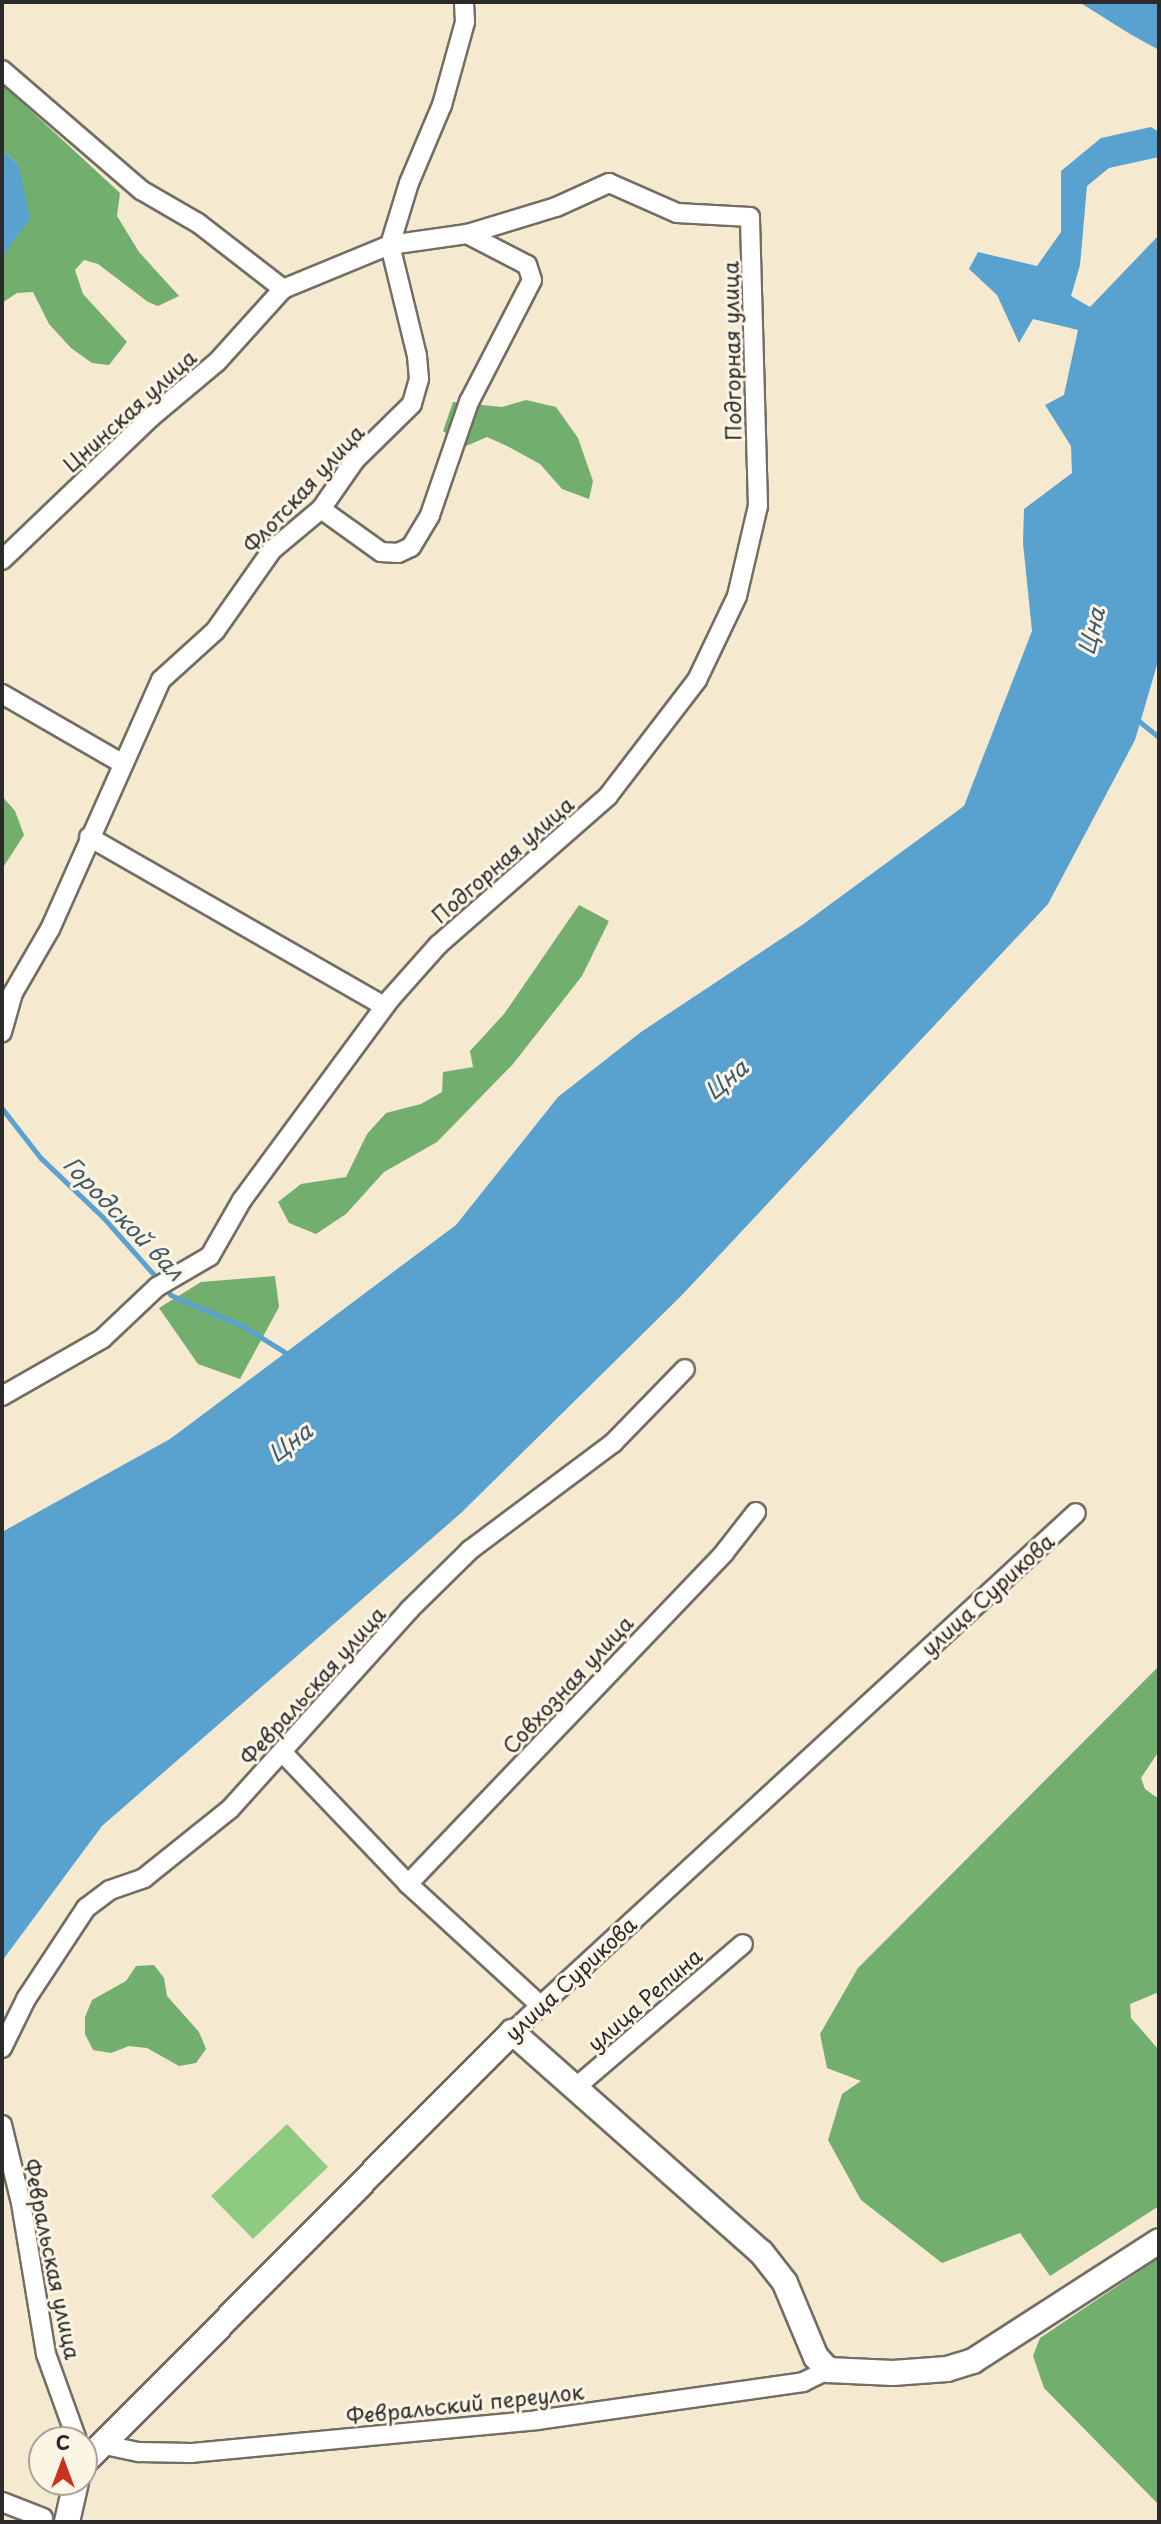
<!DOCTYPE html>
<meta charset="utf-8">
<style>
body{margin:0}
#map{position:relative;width:1161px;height:2524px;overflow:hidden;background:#f5e9cf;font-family:"Playpen Sans",sans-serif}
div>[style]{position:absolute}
.green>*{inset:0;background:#8ecb80}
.forest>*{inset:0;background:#72af6e}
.water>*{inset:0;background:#59a2d0}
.stream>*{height:4.5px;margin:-2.25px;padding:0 2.25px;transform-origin:2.25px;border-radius:2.25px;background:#59a2d0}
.roads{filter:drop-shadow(2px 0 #726e64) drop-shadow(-2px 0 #726e64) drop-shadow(0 2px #726e64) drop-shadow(0 -2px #726e64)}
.street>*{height:18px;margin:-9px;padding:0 9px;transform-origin:9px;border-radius:9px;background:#fff}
.secondary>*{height:24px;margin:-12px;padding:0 12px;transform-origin:12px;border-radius:12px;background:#fff}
span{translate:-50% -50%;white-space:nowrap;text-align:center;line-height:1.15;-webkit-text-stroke:6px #fcf5e5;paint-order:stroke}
.street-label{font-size:21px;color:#2b2b2b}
.water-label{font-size:23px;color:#3d5b6d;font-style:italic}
.frame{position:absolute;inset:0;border:4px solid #2b2b2b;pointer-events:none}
.north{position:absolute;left:28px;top:2426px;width:70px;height:70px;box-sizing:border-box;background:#fcf5e5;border:2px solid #a8a49b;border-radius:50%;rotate:0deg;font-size:19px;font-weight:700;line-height:28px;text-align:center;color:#2b2b2b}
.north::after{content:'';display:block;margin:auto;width:24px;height:32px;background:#c8321e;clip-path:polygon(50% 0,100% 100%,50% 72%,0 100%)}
</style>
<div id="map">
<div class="green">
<i style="clip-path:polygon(287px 2124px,328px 2167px,253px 2239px,211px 2196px)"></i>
</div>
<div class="forest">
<i style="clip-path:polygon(2px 84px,120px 193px,117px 216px,139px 252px,179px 296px,158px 306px,148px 302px,98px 264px,84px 260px,75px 270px,83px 294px,127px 342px,109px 365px,92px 363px,71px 348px,49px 324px,33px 292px,17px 293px,2px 303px,2px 257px,18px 164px,2px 150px)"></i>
<i style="clip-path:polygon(526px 400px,556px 407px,578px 438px,593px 481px,589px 499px,562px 489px,540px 464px,507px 446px,487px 437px,466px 446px,443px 431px,453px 402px,502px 407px)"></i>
<i style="clip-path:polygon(2px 796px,15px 811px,24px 835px,2px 869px)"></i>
<i style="clip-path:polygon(579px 905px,609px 921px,582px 976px,513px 1064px,437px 1142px,384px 1172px,346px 1214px,316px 1234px,289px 1223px,278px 1202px,301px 1184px,346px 1177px,367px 1134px,386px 1113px,421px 1104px,442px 1092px,443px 1072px,473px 1067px,470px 1051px,504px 1014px)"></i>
<i style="clip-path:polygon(275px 1276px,279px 1307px,240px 1379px,198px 1364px,159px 1308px,201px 1282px)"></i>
<i style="clip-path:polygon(1159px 1666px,1159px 1751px,1141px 1778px,1145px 1789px,1159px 1799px,1159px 1992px,1130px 2004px,1131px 2018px,1159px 2050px,1159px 2206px,1050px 2276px,1020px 2233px,942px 2263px,861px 2200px,828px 2140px,842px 2094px,861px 2081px,827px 2068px,820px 2034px,858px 1968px)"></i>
<i style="clip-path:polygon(154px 1965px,164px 1978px,167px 1996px,199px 2032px,206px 2049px,196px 2063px,179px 2066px,147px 2048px,129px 2046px,111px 2053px,93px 2050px,85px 2034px,85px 2017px,92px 2000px,126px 1981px,136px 1966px)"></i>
<i style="clip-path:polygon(1159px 2258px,1159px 2505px,1044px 2388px,1033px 2356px,1040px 2338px)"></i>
</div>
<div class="water">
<i style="clip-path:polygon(1079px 2px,1159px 2px,1159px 50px,1130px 34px)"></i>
<i style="clip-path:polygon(1151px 127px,1159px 132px,1159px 157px,1109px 168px,1087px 186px,1080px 265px,1071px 296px,1090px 307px,1159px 235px,1159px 658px,1135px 740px,1048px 904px,682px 1295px,461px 1513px,102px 1826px,2px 1961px,2px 1532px,170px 1439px,456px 1225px,558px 1097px,641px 1032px,802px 925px,964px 806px,1032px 631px,1023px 543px,1024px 509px,1072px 473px,1071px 446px,1045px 405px,1064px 395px,1078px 330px,1033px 319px,1019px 343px,997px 295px,969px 269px,978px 252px,1037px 266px,1061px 232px,1061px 171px,1101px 138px)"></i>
<i style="clip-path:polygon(2px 150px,18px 164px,30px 218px,2px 257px)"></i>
</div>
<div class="stream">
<i style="left:1138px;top:720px;width:27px;rotate:39deg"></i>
<i style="left:2px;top:1108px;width:63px;rotate:52deg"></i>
<i style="left:41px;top:1158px;width:87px;rotate:43.6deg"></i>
<i style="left:104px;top:1218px;width:83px;rotate:48.4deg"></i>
<i style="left:165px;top:1287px;width:10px;rotate:53deg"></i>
<i style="left:171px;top:1295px;width:78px;rotate:23.3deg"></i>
<i style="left:243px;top:1326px;width:53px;rotate:31.9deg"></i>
</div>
<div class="roads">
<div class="street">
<i style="left:2px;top:70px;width:184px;rotate:40.8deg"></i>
<i style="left:141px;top:190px;width:66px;rotate:30.1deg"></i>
<i style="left:198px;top:223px;width:108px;rotate:37.8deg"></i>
<i style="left:321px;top:509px;width:74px;rotate:35.6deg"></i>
<i style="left:381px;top:552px;width:17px;rotate:3deg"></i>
<i style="left:398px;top:553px;width:14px;rotate:-25deg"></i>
<i style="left:411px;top:547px;width:37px;rotate:-59deg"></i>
<i style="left:430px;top:515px;width:120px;rotate:-71deg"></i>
<i style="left:469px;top:402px;width:137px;rotate:-62.7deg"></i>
<i style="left:532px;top:280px;width:16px;rotate:-108deg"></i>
<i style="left:527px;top:265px;width:68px;rotate:-152.7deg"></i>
<i style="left:2px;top:560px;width:205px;rotate:-43.8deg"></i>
<i style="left:150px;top:418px;width:87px;rotate:-39.9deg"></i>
<i style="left:217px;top:362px;width:98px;rotate:-47.9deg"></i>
<i style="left:283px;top:289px;width:116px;rotate:-22.4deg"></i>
<i style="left:390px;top:245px;width:114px;rotate:76.3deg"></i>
<i style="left:417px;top:356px;width:23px;rotate:85deg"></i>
<i style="left:419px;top:379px;width:26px;rotate:106deg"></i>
<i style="left:412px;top:404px;width:80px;rotate:135.5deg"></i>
<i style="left:355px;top:460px;width:60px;rotate:124.8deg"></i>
<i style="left:321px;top:509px;width:64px;rotate:140.1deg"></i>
<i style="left:272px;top:550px;width:99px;rotate:125.1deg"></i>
<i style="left:215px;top:631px;width:73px;rotate:137.8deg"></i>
<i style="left:161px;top:680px;width:273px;rotate:114deg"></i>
<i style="left:50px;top:929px;width:74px;rotate:120deg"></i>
<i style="left:13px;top:993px;width:41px;rotate:105.8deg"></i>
<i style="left:2px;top:694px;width:136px;rotate:30deg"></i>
<i style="left:89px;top:837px;width:340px;rotate:29.8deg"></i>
<i style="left:2px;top:1396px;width:115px;rotate:-29.7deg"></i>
<i style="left:102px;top:1339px;width:76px;rotate:-43.4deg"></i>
<i style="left:157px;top:1287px;width:61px;rotate:-30.3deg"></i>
<i style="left:210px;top:1256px;width:64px;rotate:-60.3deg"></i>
<i style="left:242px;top:1200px;width:251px;rotate:-53.6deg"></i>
<i style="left:391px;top:998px;width:71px;rotate:-48.4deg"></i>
<i style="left:438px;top:945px;width:226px;rotate:-41.2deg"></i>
<i style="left:608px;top:796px;width:146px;rotate:-52.5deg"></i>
<i style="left:697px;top:680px;width:93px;rotate:-64.5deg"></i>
<i style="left:737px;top:596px;width:92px;rotate:-76.9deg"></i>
<i style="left:758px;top:506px;width:289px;rotate:-91.6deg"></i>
<i style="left:750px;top:217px;width:73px;rotate:-176.9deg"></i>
<i style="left:677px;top:213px;width:74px;rotate:-156.2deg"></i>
<i style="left:609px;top:183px;width:58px;rotate:155.6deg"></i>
<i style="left:556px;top:207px;width:93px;rotate:163.1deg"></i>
<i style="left:467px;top:234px;width:78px;rotate:171.9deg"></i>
<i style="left:390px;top:245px;width:65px;rotate:-73deg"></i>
<i style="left:409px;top:183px;width:85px;rotate:-67.1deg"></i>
<i style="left:442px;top:105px;width:86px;rotate:-74.5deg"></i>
<i style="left:465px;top:22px;width:20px;rotate:-93deg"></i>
<i style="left:283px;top:1753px;width:181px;rotate:46.3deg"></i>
<i style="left:408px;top:1884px;width:179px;rotate:42.5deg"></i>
<i style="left:408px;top:1884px;width:458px;rotate:-46.3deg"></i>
<i style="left:724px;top:1553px;width:52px;rotate:-52deg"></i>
<i style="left:512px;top:2032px;width:766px;rotate:-42.62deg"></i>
<i style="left:2px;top:2048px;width:55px;rotate:-63.9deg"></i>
<i style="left:26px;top:1999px;width:109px;rotate:-56.6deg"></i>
<i style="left:86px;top:1908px;width:30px;rotate:-37deg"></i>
<i style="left:110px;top:1890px;width:36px;rotate:-19deg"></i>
<i style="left:144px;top:1878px;width:110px;rotate:-38.7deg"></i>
<i style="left:230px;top:1809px;width:268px;rotate:-48deg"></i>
<i style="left:409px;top:1610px;width:86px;rotate:-44.5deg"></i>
<i style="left:470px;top:1550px;width:179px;rotate:-36.8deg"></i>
<i style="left:613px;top:1443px;width:103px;rotate:-45.8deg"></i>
<i style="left:575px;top:2088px;width:221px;rotate:-40.6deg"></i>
<i style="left:2px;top:2125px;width:80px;rotate:76.3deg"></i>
<i style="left:21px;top:2203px;width:153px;rotate:80.6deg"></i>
<i style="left:46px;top:2354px;width:91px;rotate:70.2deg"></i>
<i style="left:105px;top:2445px;width:35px;rotate:12deg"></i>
<i style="left:139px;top:2452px;width:52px;rotate:1.1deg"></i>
<i style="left:191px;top:2453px;width:348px;rotate:-5.4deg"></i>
<i style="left:537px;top:2420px;width:269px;rotate:-8.1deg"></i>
<i style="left:803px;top:2382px;width:28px;rotate:-26deg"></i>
<i style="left:2px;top:2502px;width:44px;rotate:21.3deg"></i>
</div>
<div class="secondary">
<i style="left:84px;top:2463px;width:607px;rotate:-45.2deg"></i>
<i style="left:512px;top:2032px;width:332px;rotate:41.5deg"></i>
<i style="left:761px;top:2252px;width:39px;rotate:52deg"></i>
<i style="left:785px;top:2283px;width:80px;rotate:67.3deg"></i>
<i style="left:816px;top:2357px;width:18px;rotate:47deg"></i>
<i style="left:828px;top:2370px;width:65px;rotate:2.6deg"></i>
<i style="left:893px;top:2373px;width:54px;rotate:-4.2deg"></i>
<i style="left:947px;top:2369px;width:27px;rotate:-17deg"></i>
<i style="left:973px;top:2361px;width:221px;rotate:-32.8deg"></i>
<i style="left:67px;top:2522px;width:41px;rotate:-77.3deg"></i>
</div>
</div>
<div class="street-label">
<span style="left:731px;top:351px;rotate:-91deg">Подгорная улица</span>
<span style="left:129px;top:410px;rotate:-42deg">Цнинская улица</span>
<span style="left:303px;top:488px;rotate:-47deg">Флотская улица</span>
<span style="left:502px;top:859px;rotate:-41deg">Подгорная улица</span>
<span style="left:987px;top:1594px;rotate:-42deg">улица Сурикова</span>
<span style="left:567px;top:1684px;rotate:-47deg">Совхозная улица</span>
<span style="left:312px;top:1685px;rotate:-48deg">Февральская улица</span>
<span style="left:570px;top:1978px;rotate:-43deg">улица Сурикова</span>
<span style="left:644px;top:1999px;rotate:-41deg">улица Репина</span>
<span style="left:53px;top:2259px;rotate:78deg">Февральская улица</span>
<span style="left:465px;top:2403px;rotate:-6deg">Февральский переулок</span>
</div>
<div class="water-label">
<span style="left:1091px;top:631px;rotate:-76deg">Цна</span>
<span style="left:726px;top:1079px;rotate:-40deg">Цна</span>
<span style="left:124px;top:1218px;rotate:46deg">Городской вал</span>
<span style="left:290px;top:1442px;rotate:-37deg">Цна</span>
</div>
<div class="frame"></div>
<div class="north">С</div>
</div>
